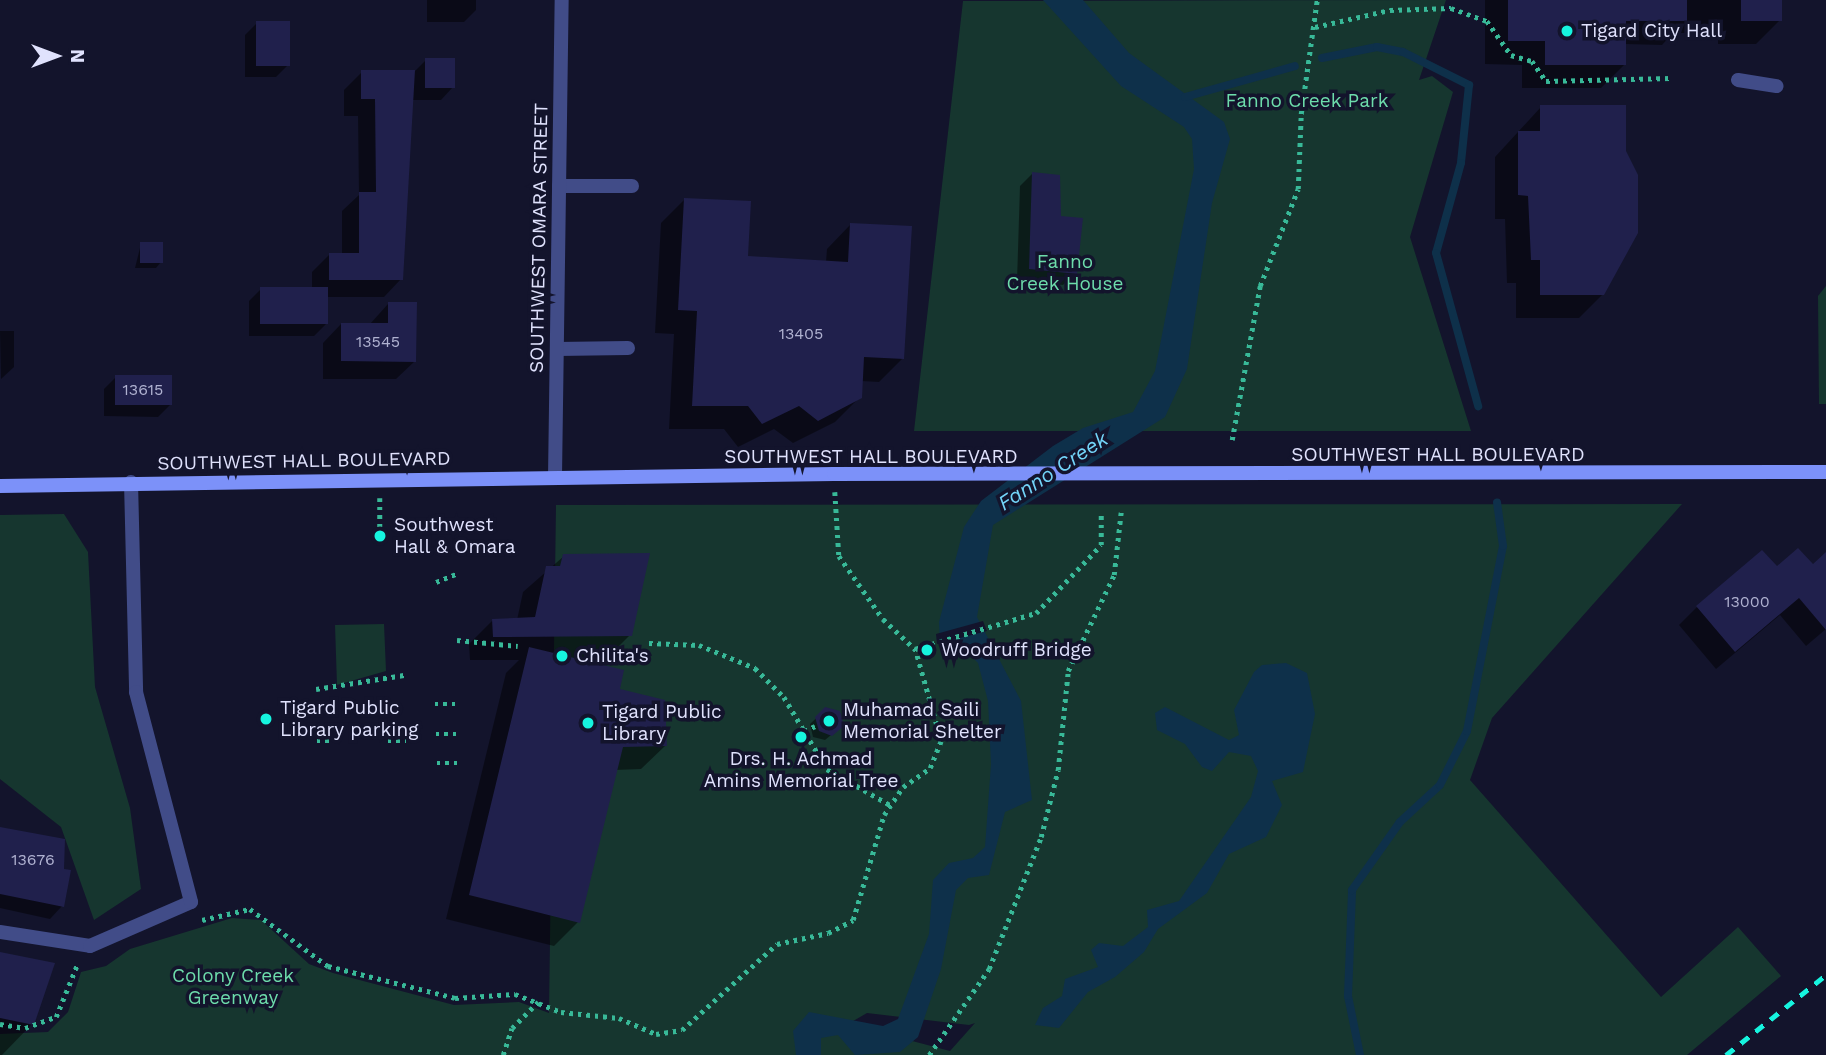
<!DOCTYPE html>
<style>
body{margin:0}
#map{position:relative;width:1826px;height:1055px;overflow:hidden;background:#13142c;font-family:"Work Sans",sans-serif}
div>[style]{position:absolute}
.green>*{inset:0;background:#16362f}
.water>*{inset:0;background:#0e304a}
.pier>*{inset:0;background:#13142c}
.shadow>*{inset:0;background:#0007}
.stream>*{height:8px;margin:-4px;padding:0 4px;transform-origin:4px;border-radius:4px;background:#0e304a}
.building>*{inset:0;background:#20204c}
.path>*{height:4.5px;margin-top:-2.25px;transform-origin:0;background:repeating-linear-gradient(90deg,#38b998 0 3.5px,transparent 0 8.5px)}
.lane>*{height:14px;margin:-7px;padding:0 7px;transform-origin:7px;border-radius:7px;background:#414c88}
.street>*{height:14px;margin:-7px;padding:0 7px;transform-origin:7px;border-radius:7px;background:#414c88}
.secondary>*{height:14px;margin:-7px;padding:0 7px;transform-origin:7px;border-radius:7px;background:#7c91f9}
.rail>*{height:5px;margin-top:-2.5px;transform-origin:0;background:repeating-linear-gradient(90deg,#16f4df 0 10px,transparent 0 19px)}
.dots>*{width:19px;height:19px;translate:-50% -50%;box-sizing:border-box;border:4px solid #13142c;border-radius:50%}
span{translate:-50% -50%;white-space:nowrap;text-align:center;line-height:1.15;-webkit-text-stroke:7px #13142c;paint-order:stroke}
.number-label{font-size:16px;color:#b0b2d1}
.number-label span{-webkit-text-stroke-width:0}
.poi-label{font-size:19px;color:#e0e2fd}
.left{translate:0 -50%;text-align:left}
.park-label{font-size:19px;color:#6ddcab}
.street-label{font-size:19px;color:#e0e2fd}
.water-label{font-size:21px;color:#73d4f8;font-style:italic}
.north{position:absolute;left:21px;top:21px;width:70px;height:70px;-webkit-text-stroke:5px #13142c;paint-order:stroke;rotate:90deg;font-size:19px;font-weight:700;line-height:28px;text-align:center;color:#e0e2fd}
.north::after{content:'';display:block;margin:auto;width:24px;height:32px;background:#e0e2fd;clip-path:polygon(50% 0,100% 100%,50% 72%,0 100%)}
</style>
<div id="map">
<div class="green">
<i style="clip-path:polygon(1446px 0,1419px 80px,1432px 76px,1453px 92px,1410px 237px,1471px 431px,914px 431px,963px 1px)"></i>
<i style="clip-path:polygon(1826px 286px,1826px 404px,1819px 404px,1818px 296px)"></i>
<i style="clip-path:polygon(evenodd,1682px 504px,1492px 718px,1470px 780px,1661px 997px,1738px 927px,1781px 976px,1687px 1055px,0 1055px,0 1034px,48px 1032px,68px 1012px,81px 972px,106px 966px,130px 949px,232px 918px,261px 920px,309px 964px,333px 973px,454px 1005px,519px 1002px,549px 1013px,556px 505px,1682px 504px,867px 1013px,969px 1025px,975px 1023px,950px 1051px,848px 1024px,867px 1013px)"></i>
<i style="clip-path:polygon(64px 514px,88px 552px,95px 687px,130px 808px,141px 889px,94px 920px,61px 827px,0 779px,0 515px)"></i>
<i style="clip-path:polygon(384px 624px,386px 671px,337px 685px,335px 625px)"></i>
</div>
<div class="water">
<i style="clip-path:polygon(1043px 0,1083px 0,1129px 53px,1224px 122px,1230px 139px,1212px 203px,1187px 369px,1165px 417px,993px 525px,977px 617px,1021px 701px,1032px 800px,1005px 812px,989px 875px,968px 878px,956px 890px,941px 969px,918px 1037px,900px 1052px,855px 1055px,838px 1035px,821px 1038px,821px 1055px,796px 1055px,793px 1031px,809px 1012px,883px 1026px,898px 1019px,929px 934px,933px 880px,949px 863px,973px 858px,985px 847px,991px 764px,988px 701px,978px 663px,962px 647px,940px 643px,939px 622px,964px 527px,981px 501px,1053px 446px,1083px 428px,1133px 412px,1155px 371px,1194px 169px,1192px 139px,1184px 127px,1121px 86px)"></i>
<i style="clip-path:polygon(1286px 663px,1307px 673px,1315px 714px,1303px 772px,1272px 781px,1282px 805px,1266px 837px,1229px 854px,1207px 893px,1158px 929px,1144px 952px,1115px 977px,1088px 992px,1059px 1028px,1035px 1025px,1043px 1008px,1062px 996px,1065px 979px,1098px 967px,1091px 950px,1099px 943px,1123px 946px,1148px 927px,1147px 910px,1179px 901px,1251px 797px,1258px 771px,1251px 756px,1229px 752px,1212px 771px,1202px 767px,1185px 744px,1157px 730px,1155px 713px,1165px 707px,1229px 740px,1239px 735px,1234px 710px,1254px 672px,1262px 665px)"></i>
</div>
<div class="pier">
<i style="clip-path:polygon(983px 621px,987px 631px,937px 644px,936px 634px)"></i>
</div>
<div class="shadow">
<i style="clip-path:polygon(427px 0,476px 0,476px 10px,464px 22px,427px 22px)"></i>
<i style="clip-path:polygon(1485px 0,1780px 0,1780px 20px,1756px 44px,1718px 44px,1718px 33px,1673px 33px,1662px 45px,1625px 44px,1625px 64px,1601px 88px,1522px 88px,1522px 65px,1485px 64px)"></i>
<i style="clip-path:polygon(257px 23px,288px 65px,276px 77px,245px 77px,245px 35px)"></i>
<i style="clip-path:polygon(426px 60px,453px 87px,441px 100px,412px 100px,401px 279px,384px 297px,327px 297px,326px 324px,314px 336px,249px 336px,249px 301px,261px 289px,312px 289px,312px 272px,330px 254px,342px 254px,342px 211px,359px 195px,358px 116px,344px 116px,344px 90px,362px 72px,414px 72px)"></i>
<i style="clip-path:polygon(1541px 107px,1603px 294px,1579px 318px,1516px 318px,1516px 283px,1507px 283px,1505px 219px,1495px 219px,1495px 157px)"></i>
<i style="clip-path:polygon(1032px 174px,1059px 217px,1075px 273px,1063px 285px,1017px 281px,1020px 186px)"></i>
<i style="clip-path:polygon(685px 199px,746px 258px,826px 262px,827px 249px,850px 225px,903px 358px,879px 382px,861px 381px,860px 397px,835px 422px,793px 443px,774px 429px,738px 447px,724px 429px,669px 429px,674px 334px,655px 333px,661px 223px)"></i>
<i style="clip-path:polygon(141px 244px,161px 262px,156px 268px,135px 268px)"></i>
<i style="clip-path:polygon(388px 304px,415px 361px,396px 379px,323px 379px,323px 343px,341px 324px,370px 324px)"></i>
<i style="clip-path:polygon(0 331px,14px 331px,14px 367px,1px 379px)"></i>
<i style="clip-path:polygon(116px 377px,170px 405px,158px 417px,104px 416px,104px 389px)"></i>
<i style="clip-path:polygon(1826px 555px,1826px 629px,1806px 646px,1780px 615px,1716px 669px,1679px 625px,1697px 607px,1776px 569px,1812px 566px)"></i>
<i style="clip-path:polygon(564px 556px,630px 635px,606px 659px,577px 659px,618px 690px,665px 746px,641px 769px,615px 770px,578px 922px,554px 946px,446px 919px,506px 673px,519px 660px,470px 660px,469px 644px,493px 620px,517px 620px,523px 592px)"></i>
<i style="clip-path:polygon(826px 709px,836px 731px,825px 740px,813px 737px,810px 724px)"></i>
<i style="clip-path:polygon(0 829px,62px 906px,50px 919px,0 908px)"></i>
<i style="clip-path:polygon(0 954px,32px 1024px,2px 1055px,0 1055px)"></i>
</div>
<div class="stream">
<i style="left:1322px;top:58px;width:56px;rotate:-11.3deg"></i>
<i style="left:1377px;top:47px;width:26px;rotate:11deg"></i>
<i style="left:1403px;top:52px;width:74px;rotate:26.6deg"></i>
<i style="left:1469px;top:85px;width:78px;rotate:95.9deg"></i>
<i style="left:1461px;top:163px;width:93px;rotate:105.5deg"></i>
<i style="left:1436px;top:253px;width:159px;rotate:74.6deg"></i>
<i style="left:1185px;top:97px;width:114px;rotate:-15.7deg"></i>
<i style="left:1360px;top:1055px;width:60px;rotate:-101.5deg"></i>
<i style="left:1348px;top:996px;width:106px;rotate:-87.8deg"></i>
<i style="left:1352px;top:890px;width:83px;rotate:-54.8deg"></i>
<i style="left:1400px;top:822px;width:54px;rotate:-42.8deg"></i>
<i style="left:1440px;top:785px;width:60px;rotate:-63.4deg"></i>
<i style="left:1467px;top:731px;width:188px;rotate:-79deg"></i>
<i style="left:1503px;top:546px;width:44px;rotate:-97.8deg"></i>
</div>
<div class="building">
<i style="clip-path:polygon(1508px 0,1687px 0,1687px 21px,1626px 21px,1626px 65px,1545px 65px,1545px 41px,1508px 41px)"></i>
<i style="clip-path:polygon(1741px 0,1782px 0,1782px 21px,1741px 21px)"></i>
<i style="clip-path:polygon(256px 21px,290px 21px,290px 66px,256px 66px)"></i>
<i style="clip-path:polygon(425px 58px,455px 58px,455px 88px,425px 88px)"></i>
<i style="clip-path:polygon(361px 70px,415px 70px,403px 280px,329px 280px,329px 253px,359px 253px,359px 192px,376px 192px,375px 99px,361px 99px)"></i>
<i style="clip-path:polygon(1540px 105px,1626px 105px,1626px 151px,1638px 175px,1638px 233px,1604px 295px,1540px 295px,1540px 260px,1531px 260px,1528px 196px,1518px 195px,1518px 131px,1540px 131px)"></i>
<i style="clip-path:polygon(1032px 172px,1060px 175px,1061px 216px,1083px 218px,1077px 274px,1029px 269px)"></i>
<i style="clip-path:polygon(684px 198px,751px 201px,748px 256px,848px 262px,850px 223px,912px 226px,904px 359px,864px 357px,862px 398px,818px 421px,799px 406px,762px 424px,748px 406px,692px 406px,697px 311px,678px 310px)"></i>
<i style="clip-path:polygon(140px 242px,163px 242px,163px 263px,140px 263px)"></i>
<i style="clip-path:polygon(260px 287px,328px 287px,328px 324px,260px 324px)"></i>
<i style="clip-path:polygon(388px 302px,417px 302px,416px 362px,341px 361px,341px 323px,388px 323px)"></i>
<i style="clip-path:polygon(115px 375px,172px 375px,172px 405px,115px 405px)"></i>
<i style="clip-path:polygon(1798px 548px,1813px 564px,1826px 552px,1826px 630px,1799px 598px,1735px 652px,1696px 606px,1762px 550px,1777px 566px)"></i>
<i style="clip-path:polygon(650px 553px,632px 636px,493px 637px,492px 619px,535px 617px,546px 566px,560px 566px,563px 554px)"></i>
<i style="clip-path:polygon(529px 647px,624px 670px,620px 689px,665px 700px,667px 746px,623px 747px,580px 923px,469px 895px)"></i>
<i style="clip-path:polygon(825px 707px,840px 711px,844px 726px,832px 736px,819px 731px,815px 717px)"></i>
<i style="clip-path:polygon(0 827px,65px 839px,64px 869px,71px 870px,64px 907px,0 894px)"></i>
<i style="clip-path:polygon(0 952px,55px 963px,34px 1025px,0 1018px)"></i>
</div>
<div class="path">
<i style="left:1315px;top:27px;width:77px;rotate:-12.8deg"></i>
<i style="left:1390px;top:10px;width:61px;rotate:-1.9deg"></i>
<i style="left:1451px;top:8px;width:38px;rotate:20deg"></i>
<i style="left:1487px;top:21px;width:42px;rotate:54.8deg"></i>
<i style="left:1511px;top:55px;width:22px;rotate:16deg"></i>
<i style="left:1532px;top:61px;width:24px;rotate:55deg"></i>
<i style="left:1546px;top:81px;width:125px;rotate:-1.4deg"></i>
<i style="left:1232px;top:440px;width:157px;rotate:-79.7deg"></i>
<i style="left:1260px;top:286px;width:104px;rotate:-68.6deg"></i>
<i style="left:1298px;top:189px;width:75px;rotate:-87.7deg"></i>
<i style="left:1301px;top:114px;width:115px;rotate:-82deg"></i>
<i style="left:835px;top:492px;width:64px;rotate:86.4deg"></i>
<i style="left:839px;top:556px;width:77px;rotate:55.1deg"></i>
<i style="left:883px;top:619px;width:44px;rotate:43.2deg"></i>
<i style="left:380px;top:498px;width:38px;rotate:90deg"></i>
<i style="left:436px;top:582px;width:22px;rotate:-22deg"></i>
<i style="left:457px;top:640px;width:61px;rotate:5.6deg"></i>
<i style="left:649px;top:643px;width:50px;rotate:2.3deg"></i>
<i style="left:699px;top:645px;width:61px;rotate:22.3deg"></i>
<i style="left:755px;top:668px;width:41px;rotate:45deg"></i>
<i style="left:784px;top:697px;width:84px;rotate:59.2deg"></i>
<i style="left:827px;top:769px;width:73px;rotate:29.7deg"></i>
<i style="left:316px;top:689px;width:89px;rotate:-9deg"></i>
<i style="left:435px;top:704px;width:23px"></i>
<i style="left:804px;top:731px;width:12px;rotate:-24deg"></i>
<i style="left:436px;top:734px;width:23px"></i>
<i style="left:317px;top:741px;width:20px"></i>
<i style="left:388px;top:741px;width:18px"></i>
<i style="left:437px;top:763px;width:23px"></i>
<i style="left:202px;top:920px;width:49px;rotate:-12.9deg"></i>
<i style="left:250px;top:909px;width:97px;rotate:36.2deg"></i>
<i style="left:328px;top:966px;width:131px;rotate:14.1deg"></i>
<i style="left:455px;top:998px;width:60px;rotate:-3.8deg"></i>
<i style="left:515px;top:994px;width:49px;rotate:21.4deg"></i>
<i style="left:561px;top:1012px;width:58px;rotate:5.9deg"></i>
<i style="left:619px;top:1018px;width:40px;rotate:23.4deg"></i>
<i style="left:656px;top:1034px;width:26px;rotate:-9deg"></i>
<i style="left:682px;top:1030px;width:128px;rotate:-42.2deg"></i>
<i style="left:777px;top:944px;width:52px;rotate:-12.2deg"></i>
<i style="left:828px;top:933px;width:28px;rotate:-27deg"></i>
<i style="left:853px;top:920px;width:109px;rotate:-73.6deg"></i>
<i style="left:884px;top:815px;width:34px;rotate:-56deg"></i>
<i style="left:903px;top:787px;width:33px;rotate:-35deg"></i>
<i style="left:930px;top:768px;width:29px;rotate:-68deg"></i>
<i style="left:941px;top:741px;width:96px;rotate:-105.8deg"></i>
<i style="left:915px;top:649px;width:126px;rotate:-16.6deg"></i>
<i style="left:1036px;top:613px;width:94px;rotate:-46.3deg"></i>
<i style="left:1101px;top:545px;width:33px;rotate:-90deg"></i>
<i style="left:0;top:1024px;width:25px;rotate:9deg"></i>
<i style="left:25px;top:1028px;width:33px;rotate:-20deg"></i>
<i style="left:56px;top:1017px;width:56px;rotate:-68deg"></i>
<i style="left:503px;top:1055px;width:28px;rotate:-72deg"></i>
<i style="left:512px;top:1028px;width:37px;rotate:-45deg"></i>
<i style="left:929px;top:1055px;width:105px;rotate:-55.1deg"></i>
<i style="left:989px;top:969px;width:142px;rotate:-68.5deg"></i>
<i style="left:1041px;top:837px;width:69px;rotate:-75.8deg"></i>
<i style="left:1058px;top:770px;width:100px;rotate:-84.2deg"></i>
<i style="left:1068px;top:671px;width:106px;rotate:-64.4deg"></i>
<i style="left:1114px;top:575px;width:63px;rotate:-83.7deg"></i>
</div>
<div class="lane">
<i style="left:1738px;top:80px;width:39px;rotate:9deg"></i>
<i style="left:559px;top:186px;width:73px"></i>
<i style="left:557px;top:349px;width:71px;rotate:-0.8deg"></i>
<i style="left:0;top:932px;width:91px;rotate:8.8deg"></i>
<i style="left:90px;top:946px;width:110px;rotate:-23.5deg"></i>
</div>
<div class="street">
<i style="left:555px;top:477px;width:477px;rotate:-89.2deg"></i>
<i style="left:131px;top:482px;width:210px;rotate:88.6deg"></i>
<i style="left:136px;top:692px;width:217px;rotate:75.3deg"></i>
</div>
<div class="secondary">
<i style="left:0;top:486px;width:834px;rotate:-0.82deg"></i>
<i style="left:834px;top:474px;width:992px;rotate:-0.12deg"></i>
</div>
<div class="rail">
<i style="left:1726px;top:1055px;width:128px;rotate:-38.7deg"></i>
</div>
<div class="dots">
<i style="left:1567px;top:31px;background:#16f4df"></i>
<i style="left:380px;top:536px;background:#16f4df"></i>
<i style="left:927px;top:650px;background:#16f4df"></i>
<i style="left:562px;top:656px;background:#16f4df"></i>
<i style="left:266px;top:719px;background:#16f4df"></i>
<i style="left:829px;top:721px;background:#16f4df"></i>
<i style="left:588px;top:723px;background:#16f4df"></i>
<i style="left:801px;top:737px;background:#16f4df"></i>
</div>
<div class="number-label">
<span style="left:801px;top:334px">13405</span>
<span style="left:378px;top:342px">13545</span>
<span style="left:143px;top:390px">13615</span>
<span style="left:1747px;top:602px">13000</span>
<span style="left:33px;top:860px">13676</span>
</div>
<div class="poi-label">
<span class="left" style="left:1581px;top:31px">Tigard City Hall</span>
<span class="left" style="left:394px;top:536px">Southwest<br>Hall &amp; Omara</span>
<span class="left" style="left:941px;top:650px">Woodruff Bridge</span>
<span class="left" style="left:576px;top:656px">Chilita's</span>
<span class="left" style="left:280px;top:719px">Tigard Public<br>Library parking</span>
<span class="left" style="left:843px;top:721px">Muhamad Saili<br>Memorial Shelter</span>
<span class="left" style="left:602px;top:723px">Tigard Public<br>Library</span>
<span style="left:801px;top:770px">Drs. H. Achmad<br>Amins Memorial Tree</span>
</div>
<div class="park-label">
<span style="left:1307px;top:101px">Fanno Creek Park</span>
<span style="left:1065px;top:273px">Fanno<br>Creek House</span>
<span style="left:233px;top:987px">Colony Creek<br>Greenway</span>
</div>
<div class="street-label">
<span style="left:539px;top:238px;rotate:-89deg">SOUTHWEST OMARA STREET</span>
<span style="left:1438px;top:455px">SOUTHWEST HALL BOULEVARD</span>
<span style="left:871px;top:457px">SOUTHWEST HALL BOULEVARD</span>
<span style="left:304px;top:461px;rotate:-1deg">SOUTHWEST HALL BOULEVARD</span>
</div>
<div class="water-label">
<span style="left:1053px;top:471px;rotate:-33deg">Fanno Creek</span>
</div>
<div class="north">N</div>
</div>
